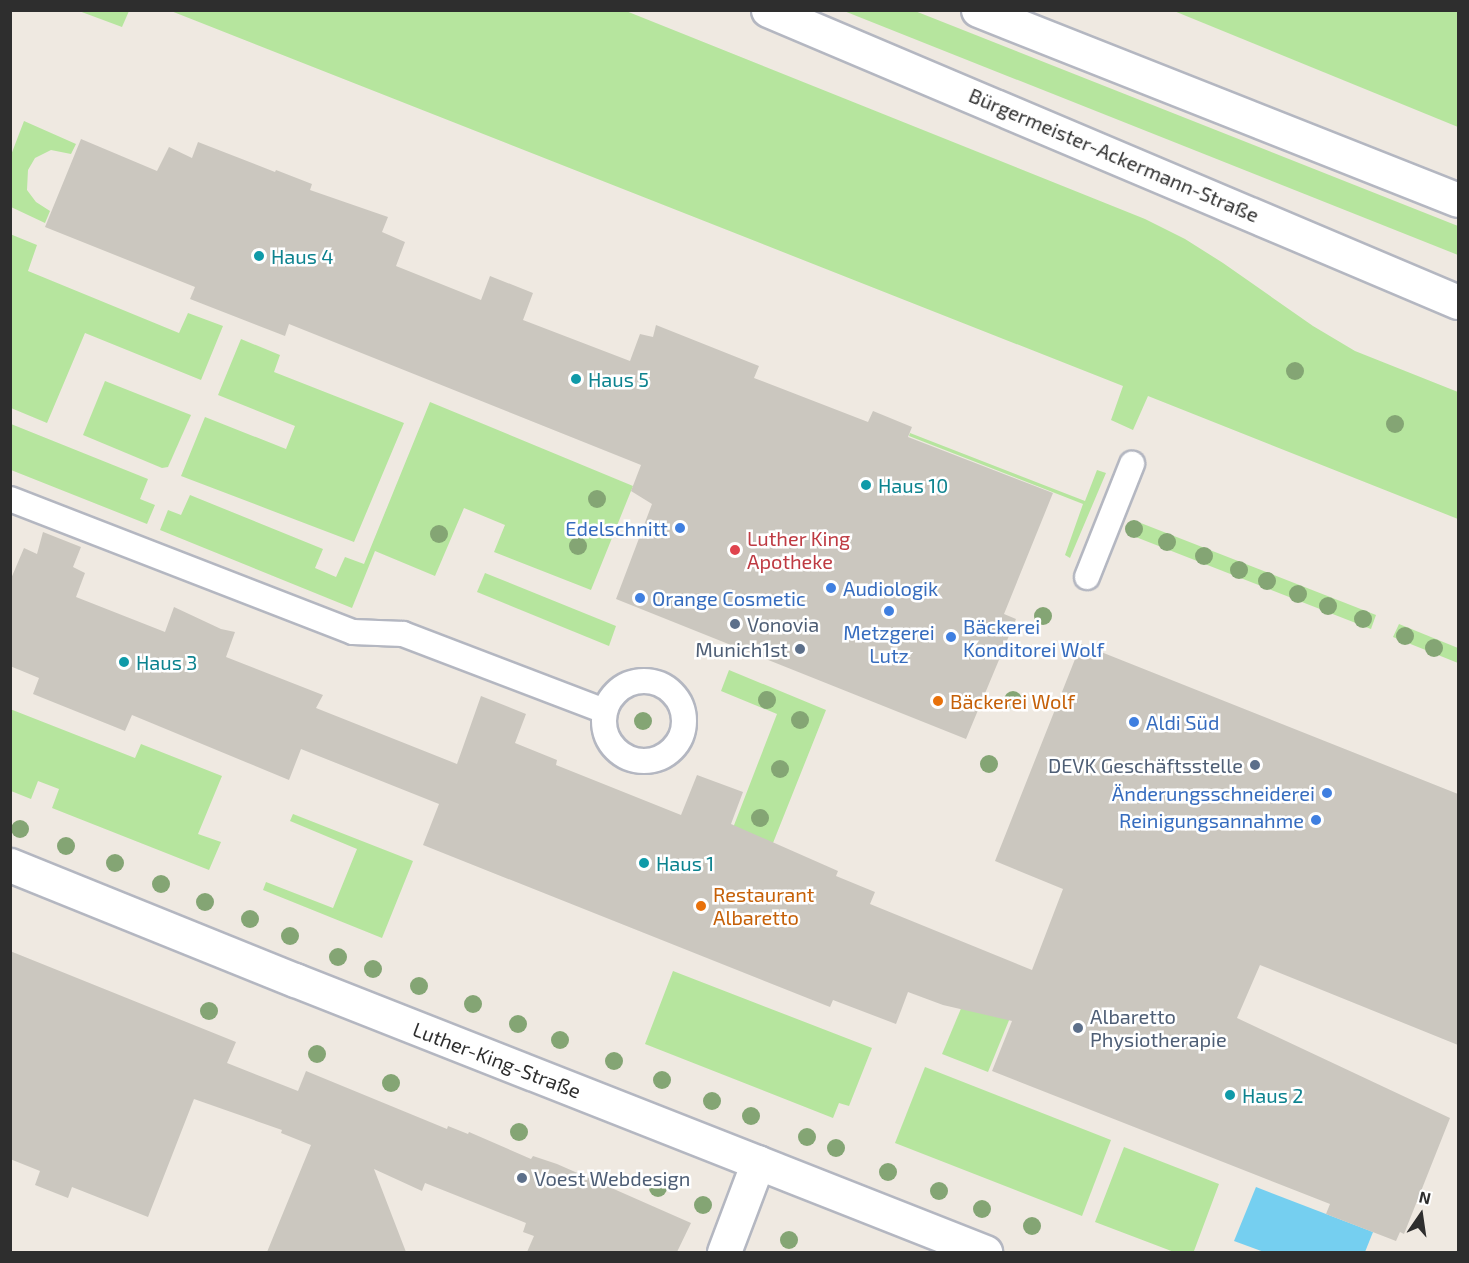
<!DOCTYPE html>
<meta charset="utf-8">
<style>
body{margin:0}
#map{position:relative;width:1469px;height:1263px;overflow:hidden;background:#efe9e1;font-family:"Exo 2",sans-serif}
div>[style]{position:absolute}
.green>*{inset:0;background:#b6e59e}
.water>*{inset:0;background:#75cff0}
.building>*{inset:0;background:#cbc7bf}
.roads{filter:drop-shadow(2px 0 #b4b7c1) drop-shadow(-2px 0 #b4b7c1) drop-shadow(0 2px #b4b7c1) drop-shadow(0 -2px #b4b7c1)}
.lane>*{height:24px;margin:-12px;padding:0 12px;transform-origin:12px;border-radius:12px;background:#fff}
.lane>.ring{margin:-12px;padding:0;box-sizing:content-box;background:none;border:24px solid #fff;border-radius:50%}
.street>*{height:33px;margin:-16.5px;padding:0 16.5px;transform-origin:16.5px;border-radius:16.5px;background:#fff}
.secondary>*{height:33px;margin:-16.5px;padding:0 16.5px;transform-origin:16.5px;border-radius:16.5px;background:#fff}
.trees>*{width:18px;height:18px;margin:-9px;border-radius:50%;background:#84a574}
.dots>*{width:16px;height:16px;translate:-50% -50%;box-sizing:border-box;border:3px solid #fff;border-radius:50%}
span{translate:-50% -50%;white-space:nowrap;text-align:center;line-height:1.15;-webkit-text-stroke:5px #fff;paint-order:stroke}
.street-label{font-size:20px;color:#2e2e2e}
.culture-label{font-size:20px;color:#0d838f}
.left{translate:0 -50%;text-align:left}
.shop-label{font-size:20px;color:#366cbe}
.right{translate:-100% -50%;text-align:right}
.health-label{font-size:20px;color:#be3a42}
.service-label{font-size:20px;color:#4e5e75}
.food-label{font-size:20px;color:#c56008}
.frame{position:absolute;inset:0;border:12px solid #2e2e2e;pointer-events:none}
.north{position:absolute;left:1391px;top:1185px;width:60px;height:60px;-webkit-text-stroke:4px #fff;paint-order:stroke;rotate:13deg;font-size:16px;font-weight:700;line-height:24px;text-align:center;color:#2e2e2e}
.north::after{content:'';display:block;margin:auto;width:21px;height:27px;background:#2e2e2e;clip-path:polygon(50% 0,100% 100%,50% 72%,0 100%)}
</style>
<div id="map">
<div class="green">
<i style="clip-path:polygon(79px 11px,129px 11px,122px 27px)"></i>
<i style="clip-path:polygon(171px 11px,626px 11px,1145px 219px,1185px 239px,1223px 263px,1313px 326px,1355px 351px,1458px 392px,1458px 519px,1148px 396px,1133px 430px,1111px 420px,1123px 386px)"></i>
<i style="clip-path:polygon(844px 11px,915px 11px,1458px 226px,1458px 255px)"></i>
<i style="clip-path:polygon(1174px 11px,1458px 11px,1458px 127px)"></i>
<i style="clip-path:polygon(24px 121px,76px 144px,71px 154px,51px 150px,35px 158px,28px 170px,27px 190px,36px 202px,50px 211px,45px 223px,11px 207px,11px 155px)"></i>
<i style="clip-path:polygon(10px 234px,37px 245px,28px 271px,179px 333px,188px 313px,223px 326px,201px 380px,85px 333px,47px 423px,11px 408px)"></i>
<i style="clip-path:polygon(241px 339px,280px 355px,274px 372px,404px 423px,354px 542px,181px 476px,205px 417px,286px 449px,295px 426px,218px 395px)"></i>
<i style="clip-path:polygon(105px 381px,191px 415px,168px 467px,162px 468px,83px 435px)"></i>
<i style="clip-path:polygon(430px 402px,633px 486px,591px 590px,494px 552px,505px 525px,464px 508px,435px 576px,375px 551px,352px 608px,160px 530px,168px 510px,181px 515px,190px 495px,323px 549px,315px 568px,336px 577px,345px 557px,364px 564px)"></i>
<i style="clip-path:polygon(11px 424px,148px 479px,140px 499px,155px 505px,147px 524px,11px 470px)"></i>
<i style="clip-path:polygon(910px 433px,1085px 501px,1097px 470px,1106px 473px,1070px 558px,1065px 555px,1083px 504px,909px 436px)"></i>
<i style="clip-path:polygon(1133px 520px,1376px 615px,1371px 629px,1128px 534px)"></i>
<i style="clip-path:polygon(485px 573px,616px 626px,609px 646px,477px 592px)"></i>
<i style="clip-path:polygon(1399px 624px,1458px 648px,1458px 663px,1393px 637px)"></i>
<i style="clip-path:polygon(729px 670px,826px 710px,771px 848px,731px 833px,777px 714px,721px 691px)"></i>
<i style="clip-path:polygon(10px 709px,135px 758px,141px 744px,222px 776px,198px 834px,221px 842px,209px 870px,52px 808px,59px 789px,38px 781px,31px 799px,11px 791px)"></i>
<i style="clip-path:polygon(293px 814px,413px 861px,382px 938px,263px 890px,266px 882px,333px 908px,357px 849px,290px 821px)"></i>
<i style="clip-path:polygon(673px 971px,872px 1048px,849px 1106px,839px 1103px,833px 1118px,645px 1044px)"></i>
<i style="clip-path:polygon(965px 999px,1016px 1003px,988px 1072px,942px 1054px)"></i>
<i style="clip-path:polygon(925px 1067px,1111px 1140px,1082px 1216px,895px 1143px)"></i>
<i style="clip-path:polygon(1124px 1147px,1219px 1184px,1194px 1251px,1197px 1252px,1174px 1252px,1095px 1222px)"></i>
</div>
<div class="water">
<i style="clip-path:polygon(1256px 1187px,1373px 1232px,1365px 1252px,1264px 1252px,1234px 1241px)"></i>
</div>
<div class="building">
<i style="clip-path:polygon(81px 139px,157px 171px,169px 147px,192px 158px,198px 142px,275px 172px,276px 170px,312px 184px,310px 190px,388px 217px,382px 232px,405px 242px,396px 266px,481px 300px,490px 276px,533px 293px,523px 320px,630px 361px,640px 334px,653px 337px,656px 325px,759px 366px,754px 378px,868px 422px,873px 411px,912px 427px,908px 437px,1053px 493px,1004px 614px,1016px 619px,966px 739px,616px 599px,652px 504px,631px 491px,641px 465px,289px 324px,285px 336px,190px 299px,195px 287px,45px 227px)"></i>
<i style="clip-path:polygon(43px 532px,81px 547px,73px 567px,85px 573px,76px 597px,165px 632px,174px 607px,221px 629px,235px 632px,226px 657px,323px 695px,316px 708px,457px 764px,481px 696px,526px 714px,515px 743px,557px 760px,556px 765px,681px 815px,697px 775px,743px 792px,731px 824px,838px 871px,836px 876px,875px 892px,870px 904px,1032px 970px,1063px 889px,995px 861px,1081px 644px,1458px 794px,1458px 1045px,1260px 965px,1237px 1018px,1450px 1118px,1404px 1234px,1400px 1232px,1396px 1241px,1326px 1214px,1330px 1204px,992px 1071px,1012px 1021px,943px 1005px,908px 992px,896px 1024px,833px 1000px,830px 1007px,423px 845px,439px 804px,301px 749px,289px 780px,132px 715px,125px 731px,33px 694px,39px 678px,10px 666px,10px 581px,24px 548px,37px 554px)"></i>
<i style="clip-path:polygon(10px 951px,236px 1042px,227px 1063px,298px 1091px,306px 1071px,447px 1129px,448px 1126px,468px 1134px,469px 1132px,531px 1159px,533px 1156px,557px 1164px,691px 1223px,677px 1252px,527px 1252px,534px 1236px,523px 1232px,526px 1223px,425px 1183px,422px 1191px,374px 1169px,406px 1252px,267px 1252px,311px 1145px,281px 1133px,282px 1130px,194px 1099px,148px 1217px,72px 1187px,68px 1198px,35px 1185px,40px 1171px,10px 1159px)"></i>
</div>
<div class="roads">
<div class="lane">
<i style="left:10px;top:499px;width:368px;rotate:21.2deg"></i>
<i style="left:353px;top:632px;width:50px;rotate:2.3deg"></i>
<i style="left:403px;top:634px;width:216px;rotate:20.9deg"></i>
<i style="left:1087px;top:577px;width:122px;rotate:-68.3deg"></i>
<i class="ring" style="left:604px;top:681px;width:56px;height:56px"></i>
</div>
<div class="street">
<i style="left:10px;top:865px;width:307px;rotate:22deg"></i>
<i style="left:295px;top:980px;width:742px;rotate:21.51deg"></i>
<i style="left:724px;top:1252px;width:96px;rotate:-69.3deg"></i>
</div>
<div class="secondary">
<i style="left:768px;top:10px;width:749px;rotate:22.94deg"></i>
<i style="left:978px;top:10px;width:516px;rotate:21.6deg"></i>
</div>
</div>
<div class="trees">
<i style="left:1295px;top:371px"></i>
<i style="left:1395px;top:424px"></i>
<i style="left:597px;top:499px"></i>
<i style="left:1134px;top:529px"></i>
<i style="left:439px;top:534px"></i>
<i style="left:1167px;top:542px"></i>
<i style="left:578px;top:546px"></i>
<i style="left:1204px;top:556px"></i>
<i style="left:1239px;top:570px"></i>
<i style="left:1267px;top:581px"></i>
<i style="left:1298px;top:594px"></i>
<i style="left:1328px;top:606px"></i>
<i style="left:1043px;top:616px"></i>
<i style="left:1363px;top:619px"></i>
<i style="left:1405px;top:636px"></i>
<i style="left:1434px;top:648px"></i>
<i style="left:767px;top:700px"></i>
<i style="left:1013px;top:700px"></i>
<i style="left:800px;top:720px"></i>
<i style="left:643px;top:721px"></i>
<i style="left:989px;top:764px"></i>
<i style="left:780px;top:769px"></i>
<i style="left:760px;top:818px"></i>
<i style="left:20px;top:829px"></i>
<i style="left:66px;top:846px"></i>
<i style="left:115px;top:863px"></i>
<i style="left:161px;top:884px"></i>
<i style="left:205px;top:902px"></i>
<i style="left:250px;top:919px"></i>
<i style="left:290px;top:936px"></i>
<i style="left:338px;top:957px"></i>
<i style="left:373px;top:969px"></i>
<i style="left:419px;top:986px"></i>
<i style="left:473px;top:1004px"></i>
<i style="left:209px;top:1011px"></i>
<i style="left:518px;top:1024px"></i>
<i style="left:560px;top:1040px"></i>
<i style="left:317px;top:1054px"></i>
<i style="left:614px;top:1061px"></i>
<i style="left:662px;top:1080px"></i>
<i style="left:391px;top:1083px"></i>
<i style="left:712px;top:1101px"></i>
<i style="left:751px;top:1116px"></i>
<i style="left:519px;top:1132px"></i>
<i style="left:807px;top:1137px"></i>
<i style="left:836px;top:1148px"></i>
<i style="left:888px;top:1172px"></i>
<i style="left:658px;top:1188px"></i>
<i style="left:939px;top:1191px"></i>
<i style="left:703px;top:1205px"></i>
<i style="left:982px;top:1209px"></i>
<i style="left:1032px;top:1226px"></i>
<i style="left:789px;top:1240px"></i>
</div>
<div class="dots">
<i style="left:259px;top:256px;background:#0f9aa8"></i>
<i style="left:576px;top:379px;background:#0f9aa8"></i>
<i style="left:866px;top:485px;background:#0f9aa8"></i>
<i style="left:680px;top:528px;background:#3f7fe0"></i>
<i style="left:735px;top:550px;background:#e0444e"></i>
<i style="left:831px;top:588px;background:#3f7fe0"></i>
<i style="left:640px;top:598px;background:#3f7fe0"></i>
<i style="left:889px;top:611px;background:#3f7fe0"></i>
<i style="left:735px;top:624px;background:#5c6f8a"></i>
<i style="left:951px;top:637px;background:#3f7fe0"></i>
<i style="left:800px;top:649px;background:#5c6f8a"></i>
<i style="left:124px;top:662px;background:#0f9aa8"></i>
<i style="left:938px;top:701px;background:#e8710a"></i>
<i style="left:1134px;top:722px;background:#3f7fe0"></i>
<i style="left:1255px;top:765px;background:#5c6f8a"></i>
<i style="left:1327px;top:793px;background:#3f7fe0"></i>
<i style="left:1316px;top:820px;background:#3f7fe0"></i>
<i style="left:644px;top:863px;background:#0f9aa8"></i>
<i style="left:701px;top:906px;background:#e8710a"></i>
<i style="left:1078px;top:1028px;background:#5c6f8a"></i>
<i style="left:1230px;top:1095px;background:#0f9aa8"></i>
<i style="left:522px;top:1178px;background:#5c6f8a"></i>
</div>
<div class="street-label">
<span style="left:1114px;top:155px;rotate:23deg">Bürgermeister-Ackermann-Straße</span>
<span style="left:497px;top:1060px;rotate:21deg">Luther-King-Straße</span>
</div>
<div class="culture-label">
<span class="left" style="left:271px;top:256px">Haus 4</span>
<span class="left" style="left:588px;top:379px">Haus 5</span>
<span class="left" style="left:878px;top:485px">Haus 10</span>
<span class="left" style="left:136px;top:662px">Haus 3</span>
<span class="left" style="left:656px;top:863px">Haus 1</span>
<span class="left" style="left:1242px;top:1095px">Haus 2</span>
</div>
<div class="shop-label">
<span class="right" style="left:668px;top:528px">Edelschnitt</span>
<span class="left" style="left:843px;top:588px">Audiologik</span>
<span class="left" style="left:652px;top:598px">Orange Cosmetic</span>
<span class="left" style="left:963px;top:638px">Bäckerei<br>Konditorei Wolf</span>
<span style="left:889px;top:644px">Metzgerei<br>Lutz</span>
<span class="left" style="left:1146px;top:722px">Aldi Süd</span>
<span class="right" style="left:1315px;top:793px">Änderungsschneiderei</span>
<span class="right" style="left:1304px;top:820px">Reinigungsannahme</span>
</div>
<div class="health-label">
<span class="left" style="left:747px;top:550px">Luther King<br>Apotheke</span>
</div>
<div class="service-label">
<span class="left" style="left:747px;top:624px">Vonovia</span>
<span class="right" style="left:788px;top:649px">Munich1st</span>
<span class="right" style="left:1243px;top:765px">DEVK Geschäftsstelle</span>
<span class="left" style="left:1090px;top:1028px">Albaretto<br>Physiotherapie</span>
<span class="left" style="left:534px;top:1178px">Voest Webdesign</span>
</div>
<div class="food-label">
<span class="left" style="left:950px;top:701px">Bäckerei Wolf</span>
<span class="left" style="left:713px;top:906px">Restaurant<br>Albaretto</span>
</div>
<div class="frame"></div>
<div class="north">N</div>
</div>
